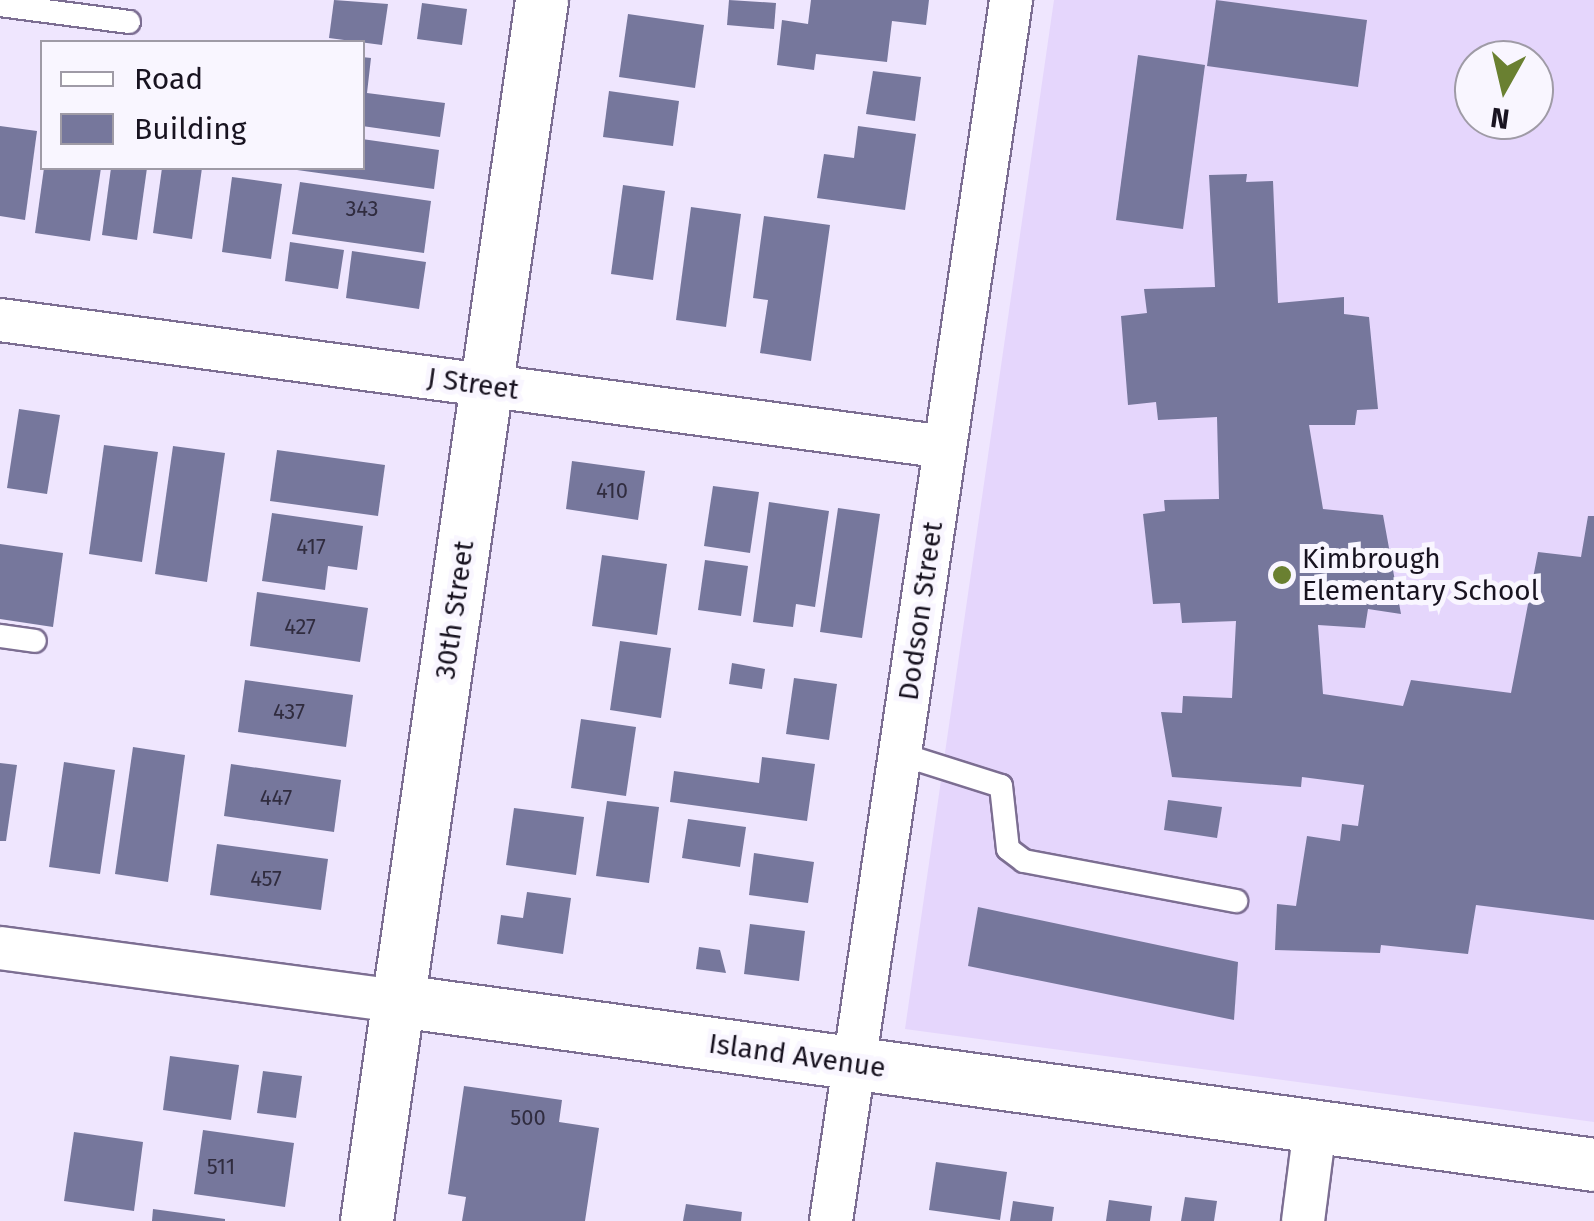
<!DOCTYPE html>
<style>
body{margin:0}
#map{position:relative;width:1594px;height:1221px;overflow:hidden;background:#efe6fe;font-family:"Fira Sans",sans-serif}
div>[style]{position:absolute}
.built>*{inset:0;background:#e5d6fc}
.building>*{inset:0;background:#76779c}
.roads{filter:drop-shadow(2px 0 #7c6e92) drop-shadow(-2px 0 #7c6e92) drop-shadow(0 2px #7c6e92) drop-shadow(0 -2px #7c6e92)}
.service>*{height:22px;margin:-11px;padding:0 11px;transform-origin:11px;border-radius:11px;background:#fff}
.minor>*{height:42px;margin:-21px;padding:0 21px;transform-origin:21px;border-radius:21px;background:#fff}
.tertiary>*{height:52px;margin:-26px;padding:0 26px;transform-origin:26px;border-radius:26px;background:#fff}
.dots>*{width:28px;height:28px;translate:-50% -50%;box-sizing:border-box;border:5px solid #f9f6ff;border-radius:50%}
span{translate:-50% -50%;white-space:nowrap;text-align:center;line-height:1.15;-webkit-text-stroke:10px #f9f6ff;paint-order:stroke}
.number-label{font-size:22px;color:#302c3f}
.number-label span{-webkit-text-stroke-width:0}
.street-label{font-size:28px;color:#181320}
.poi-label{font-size:28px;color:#181320}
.left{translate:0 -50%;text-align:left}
.legend{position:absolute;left:40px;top:40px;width:325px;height:130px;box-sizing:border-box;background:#f9f6ff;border:2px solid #9f9ba6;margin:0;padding:12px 18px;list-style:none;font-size:30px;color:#181320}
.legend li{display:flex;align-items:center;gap:20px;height:50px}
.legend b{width:50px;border:2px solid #9f9ba6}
.north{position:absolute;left:1454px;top:40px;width:100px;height:100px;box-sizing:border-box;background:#f9f6ff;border:2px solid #9f9ba6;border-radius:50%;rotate:188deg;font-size:28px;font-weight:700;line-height:40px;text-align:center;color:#181320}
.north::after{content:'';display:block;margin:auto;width:35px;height:45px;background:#6a8031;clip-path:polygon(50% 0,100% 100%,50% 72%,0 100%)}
</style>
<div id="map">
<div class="built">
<i style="clip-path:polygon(evenodd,1054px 0,1594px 0,1594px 1122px,905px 1029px,1054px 0,1474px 60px,1534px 60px,1534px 120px,1474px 120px,1474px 60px)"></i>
</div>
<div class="building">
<i style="clip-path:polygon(334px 0,388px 4px,382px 45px,329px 38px)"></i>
<i style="clip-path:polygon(729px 0,776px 3px,774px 29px,727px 25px)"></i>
<i style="clip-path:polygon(811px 0,929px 0,926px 25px,892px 21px,887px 62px,816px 54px,814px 70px,777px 65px,782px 20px,808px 24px)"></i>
<i style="clip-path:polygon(1216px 0,1367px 20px,1358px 87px,1207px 66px)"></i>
<i style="clip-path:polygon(422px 3px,467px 9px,462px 45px,417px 39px)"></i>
<i style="clip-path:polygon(628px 14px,704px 25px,695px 88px,619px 77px)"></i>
<i style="clip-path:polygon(1138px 55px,1205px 65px,1183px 229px,1116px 220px)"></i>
<i style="clip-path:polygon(362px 57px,371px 58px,367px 93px,445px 103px,440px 137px,362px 126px)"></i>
<i style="clip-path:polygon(873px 71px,921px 77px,915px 121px,866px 114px)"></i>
<i style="clip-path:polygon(609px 91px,679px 101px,673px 146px,603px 137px)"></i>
<i style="clip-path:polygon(0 126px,37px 131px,25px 220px,0 216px)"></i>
<i style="clip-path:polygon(858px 126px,916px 134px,905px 210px,817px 198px,824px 154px,854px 158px)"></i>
<i style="clip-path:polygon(362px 139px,439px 150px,434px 189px,297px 170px,362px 168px)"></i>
<i style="clip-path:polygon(44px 168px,101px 168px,90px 241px,35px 233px)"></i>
<i style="clip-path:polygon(111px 168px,147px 168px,137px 240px,102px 235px)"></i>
<i style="clip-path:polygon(162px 168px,202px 168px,192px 239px,153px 233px)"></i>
<i style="clip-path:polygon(1247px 174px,1246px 182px,1273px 181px,1278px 303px,1344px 297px,1344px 314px,1369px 317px,1378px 409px,1357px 410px,1355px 425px,1309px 425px,1323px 509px,1383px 515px,1401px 614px,1368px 609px,1365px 628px,1318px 625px,1323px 694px,1403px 706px,1411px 680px,1511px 693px,1538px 552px,1581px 557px,1588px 516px,1594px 516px,1594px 920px,1476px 905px,1468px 954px,1381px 945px,1380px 953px,1275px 950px,1277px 904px,1296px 906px,1307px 836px,1340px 841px,1342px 824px,1358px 826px,1364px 785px,1302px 777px,1301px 787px,1172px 777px,1161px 712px,1182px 713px,1183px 696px,1232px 698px,1236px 621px,1182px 623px,1180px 603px,1153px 604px,1143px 514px,1165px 511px,1164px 500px,1219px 499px,1217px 417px,1158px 420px,1156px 402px,1128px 405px,1121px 316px,1147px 313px,1144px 289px,1215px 287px,1209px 175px)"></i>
<i style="clip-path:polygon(232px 177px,282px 184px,271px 259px,222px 252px)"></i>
<i style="clip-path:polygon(300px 182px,431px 201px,424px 253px,292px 234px)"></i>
<i style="clip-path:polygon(623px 185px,665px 191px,653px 280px,611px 274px)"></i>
<i style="clip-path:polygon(691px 207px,741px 214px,726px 327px,676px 320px)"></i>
<i style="clip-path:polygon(764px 216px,830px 225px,811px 361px,760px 353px,768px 300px,753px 298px)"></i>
<i style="clip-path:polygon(290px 242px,344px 250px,338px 289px,285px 281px)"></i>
<i style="clip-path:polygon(352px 251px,426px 262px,419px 309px,346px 298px)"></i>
<i style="clip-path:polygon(19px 409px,60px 415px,47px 494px,7px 488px)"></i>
<i style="clip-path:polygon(104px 445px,158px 452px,142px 562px,89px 554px)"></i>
<i style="clip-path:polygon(173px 446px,225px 453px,207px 582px,155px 574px)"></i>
<i style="clip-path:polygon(277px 450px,385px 465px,378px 516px,270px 501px)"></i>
<i style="clip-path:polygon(572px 461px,645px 471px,638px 520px,566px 509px)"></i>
<i style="clip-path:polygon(713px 486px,759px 492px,750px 553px,704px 546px)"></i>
<i style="clip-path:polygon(769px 502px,829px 511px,815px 607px,796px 604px,793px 627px,753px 622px)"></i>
<i style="clip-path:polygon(838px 508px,880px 514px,862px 638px,820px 632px)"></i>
<i style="clip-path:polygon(272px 513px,363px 526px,357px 570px,328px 566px,325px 590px,262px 581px)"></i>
<i style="clip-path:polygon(0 544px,63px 553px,53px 627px,0 619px)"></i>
<i style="clip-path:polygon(602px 555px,667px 564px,657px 635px,592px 626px)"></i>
<i style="clip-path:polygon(705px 560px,748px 566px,741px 616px,698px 610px)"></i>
<i style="clip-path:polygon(257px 592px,368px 608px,360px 662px,250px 646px)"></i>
<i style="clip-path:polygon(620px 641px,671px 648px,661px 718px,610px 710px)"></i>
<i style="clip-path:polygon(732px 663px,765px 669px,762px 689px,729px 684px)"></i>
<i style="clip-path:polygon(794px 678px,837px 684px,829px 740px,786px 734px)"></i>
<i style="clip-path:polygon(245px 680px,353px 695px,346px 747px,238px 732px)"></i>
<i style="clip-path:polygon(581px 719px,636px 727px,626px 796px,571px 788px)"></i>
<i style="clip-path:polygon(133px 747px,185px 755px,168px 882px,115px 874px)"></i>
<i style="clip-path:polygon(762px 757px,815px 764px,807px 821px,670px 802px,674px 771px,759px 783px)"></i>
<i style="clip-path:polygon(64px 762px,115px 770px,100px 874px,49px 867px)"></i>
<i style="clip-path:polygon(0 763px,17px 765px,6px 841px,0 841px)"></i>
<i style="clip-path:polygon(231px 764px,341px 780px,334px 832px,224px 816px)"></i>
<i style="clip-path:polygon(1168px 800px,1222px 807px,1217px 838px,1164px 830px)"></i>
<i style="clip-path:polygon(607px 801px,659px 807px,649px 883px,596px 876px)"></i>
<i style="clip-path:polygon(514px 808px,584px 817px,576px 875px,506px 865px)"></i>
<i style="clip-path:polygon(688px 819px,746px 827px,740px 867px,682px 858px)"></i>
<i style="clip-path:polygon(217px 844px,328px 859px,321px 910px,210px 895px)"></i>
<i style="clip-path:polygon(754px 853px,814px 862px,808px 903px,749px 895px)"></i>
<i style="clip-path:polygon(527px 892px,571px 898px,563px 954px,497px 944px,501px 915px,523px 918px)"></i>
<i style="clip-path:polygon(978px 907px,1238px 962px,1234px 1020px,968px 966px)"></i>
<i style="clip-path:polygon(750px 924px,805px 931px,799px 981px,744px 974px)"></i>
<i style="clip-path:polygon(699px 947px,720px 950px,726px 973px,696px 969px)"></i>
<i style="clip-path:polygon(170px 1056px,239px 1065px,231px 1120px,163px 1110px)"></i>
<i style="clip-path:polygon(263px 1071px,302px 1076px,296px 1118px,257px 1113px)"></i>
<i style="clip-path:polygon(464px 1086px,562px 1100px,559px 1122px,599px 1128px,585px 1221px,462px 1221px,466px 1197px,448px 1194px)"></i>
<i style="clip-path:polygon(203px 1130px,294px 1143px,285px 1207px,194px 1194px)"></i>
<i style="clip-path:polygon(74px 1132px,143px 1142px,134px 1211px,64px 1201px)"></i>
<i style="clip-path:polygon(936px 1162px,1007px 1172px,1000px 1220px,929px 1210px)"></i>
<i style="clip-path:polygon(1185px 1197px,1217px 1201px,1214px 1221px,1181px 1221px)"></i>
<i style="clip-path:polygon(1109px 1200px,1152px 1206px,1150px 1221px,1106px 1221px)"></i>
<i style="clip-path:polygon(1013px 1201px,1054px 1207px,1052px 1221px,1010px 1221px)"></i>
<i style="clip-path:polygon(686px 1204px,742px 1212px,741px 1221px,683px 1221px)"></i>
<i style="clip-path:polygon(153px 1209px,225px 1219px,225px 1221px,152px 1221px)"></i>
</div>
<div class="roads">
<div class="service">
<i style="left:0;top:5px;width:130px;rotate:7.5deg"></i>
<i style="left:0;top:636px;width:35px;rotate:8deg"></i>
<i style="left:900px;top:754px;width:106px;rotate:17.6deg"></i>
<i style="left:1001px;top:786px;width:63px;rotate:83.7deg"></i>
<i style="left:1008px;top:849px;width:20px;rotate:37deg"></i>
<i style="left:1024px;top:861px;width:216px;rotate:10.7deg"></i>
</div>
<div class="minor">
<i style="left:0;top:320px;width:953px;rotate:7.65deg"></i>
<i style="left:0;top:948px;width:403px;rotate:7.6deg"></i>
<i style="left:831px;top:1221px;width:1234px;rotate:-81.61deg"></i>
<i style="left:1303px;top:1221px;width:95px;rotate:-82.7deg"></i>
</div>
<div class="tertiary">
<i style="left:399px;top:1001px;width:1206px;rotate:7.81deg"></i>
<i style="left:367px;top:1221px;width:1233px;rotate:-81.84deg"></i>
</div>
</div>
<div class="dots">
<i style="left:1282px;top:575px;background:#6a8031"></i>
</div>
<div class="number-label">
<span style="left:362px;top:209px">343</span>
<span style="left:612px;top:491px">410</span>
<span style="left:311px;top:547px">417</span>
<span style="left:300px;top:627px">427</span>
<span style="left:289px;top:712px">437</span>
<span style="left:276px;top:798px">447</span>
<span style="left:266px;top:879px">457</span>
<span style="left:528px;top:1118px">500</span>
<span style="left:221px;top:1167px">511</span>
</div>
<div class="street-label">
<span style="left:473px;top:384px;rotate:8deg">J Street</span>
<span style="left:455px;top:610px;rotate:-82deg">30th Street</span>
<span style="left:921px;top:611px;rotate:-82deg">Dodson Street</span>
<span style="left:797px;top:1056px;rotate:8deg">Island Avenue</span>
</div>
<div class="poi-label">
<span class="left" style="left:1302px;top:575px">Kimbrough<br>Elementary School</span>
</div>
<ul class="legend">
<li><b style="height:12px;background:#fff"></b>Road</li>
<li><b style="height:28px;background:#76779c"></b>Building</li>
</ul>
<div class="north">N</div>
</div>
